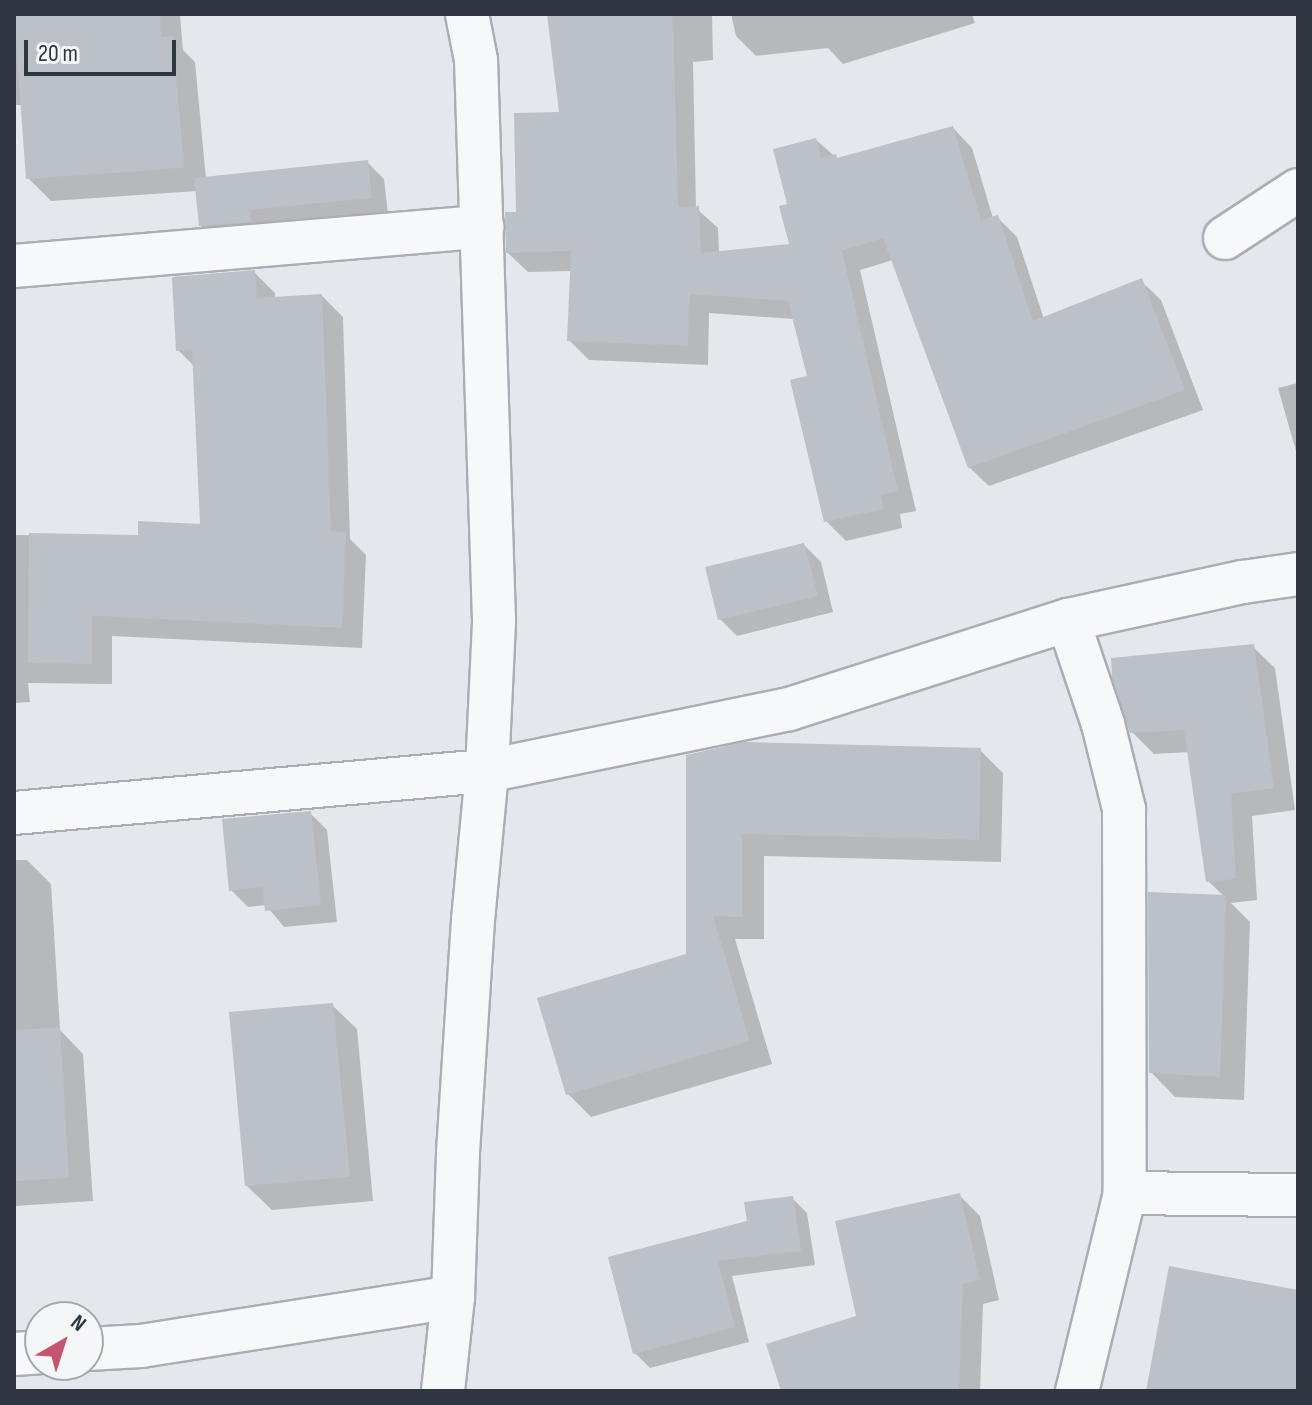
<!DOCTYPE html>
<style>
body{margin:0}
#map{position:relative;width:1312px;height:1405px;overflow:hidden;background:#e4e7eb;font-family:"Sofia Sans Condensed",sans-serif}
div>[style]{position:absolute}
.shadow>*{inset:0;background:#0003}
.building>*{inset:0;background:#bbc1c7}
.roads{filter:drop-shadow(2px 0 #a9aeb5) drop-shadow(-2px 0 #a9aeb5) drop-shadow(0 2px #a9aeb5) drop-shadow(0 -2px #a9aeb5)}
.minor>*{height:42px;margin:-21px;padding:0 21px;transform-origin:21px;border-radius:21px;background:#f6f8f9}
span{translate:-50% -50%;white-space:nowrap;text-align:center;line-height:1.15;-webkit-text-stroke:8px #f4f6f8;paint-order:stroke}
.frame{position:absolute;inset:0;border:16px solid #2d3641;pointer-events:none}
.north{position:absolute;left:24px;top:1301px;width:80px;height:80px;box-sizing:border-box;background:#f4f6f8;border:2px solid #a4a9af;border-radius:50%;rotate:39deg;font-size:22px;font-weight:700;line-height:32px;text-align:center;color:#2d3641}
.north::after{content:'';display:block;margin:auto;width:28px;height:36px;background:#c3556f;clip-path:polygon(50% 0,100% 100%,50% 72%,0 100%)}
.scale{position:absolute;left:24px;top:40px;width:152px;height:36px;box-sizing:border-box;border:4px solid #2d3641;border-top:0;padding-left:10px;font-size:24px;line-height:28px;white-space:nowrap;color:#2d3641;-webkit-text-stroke:6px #f4f6f8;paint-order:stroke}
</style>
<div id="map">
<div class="shadow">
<i style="clip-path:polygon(14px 14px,180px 14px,183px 50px,195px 62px,206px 179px,367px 162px,384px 179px,388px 214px,218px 242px,201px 226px,197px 191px,51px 201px,28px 178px,22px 105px,14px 105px)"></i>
<i style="clip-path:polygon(549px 14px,712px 14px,713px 60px,693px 62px,696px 208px,718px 228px,719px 253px,791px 246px,789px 205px,816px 140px,839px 160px,953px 128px,972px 148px,993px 218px,997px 217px,1017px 237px,1044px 319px,1141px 281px,1161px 300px,1203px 410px,989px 486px,969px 467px,893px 260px,860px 270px,916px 511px,900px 514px,902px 528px,846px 541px,826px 521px,810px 378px,794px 319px,709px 313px,708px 365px,589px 360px,569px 340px,572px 271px,528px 272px,508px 253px,518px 214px,561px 114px)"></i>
<i style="clip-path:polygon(731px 14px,972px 14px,975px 23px,843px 64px,828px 48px,756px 56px,736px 36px)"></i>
<i style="clip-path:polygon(254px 272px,275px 293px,275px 299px,322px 296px,343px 317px,350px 539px,366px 555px,362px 648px,112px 636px,112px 684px,28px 683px,30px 702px,14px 703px,14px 535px,139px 537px,202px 527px,195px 367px,178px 350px)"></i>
<i style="clip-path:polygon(1298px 383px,1298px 458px,1278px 388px)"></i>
<i style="clip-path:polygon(804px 545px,821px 562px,833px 612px,737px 636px,720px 619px)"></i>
<i style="clip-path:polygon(1253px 647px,1275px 668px,1295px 810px,1252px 816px,1257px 900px,1231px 903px,1250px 922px,1244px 1100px,1175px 1097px,1151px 1072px,1225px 897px,1208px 881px,1190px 752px,1154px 754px,1132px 732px)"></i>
<i style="clip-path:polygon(980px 750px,1003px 773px,1001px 862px,764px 856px,764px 939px,735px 939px,772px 1064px,591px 1117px,568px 1094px,688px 956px,688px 756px)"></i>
<i style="clip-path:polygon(310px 813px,327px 830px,337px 922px,284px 927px,266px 905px,248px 907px,231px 890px)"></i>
<i style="clip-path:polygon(14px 860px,27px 860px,51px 884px,60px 1030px,83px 1054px,93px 1201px,14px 1206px)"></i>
<i style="clip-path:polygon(332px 1005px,357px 1029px,373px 1201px,272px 1210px,247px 1186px)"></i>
<i style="clip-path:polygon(960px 1196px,980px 1216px,999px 1300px,983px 1304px,980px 1391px,783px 1391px,858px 1318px)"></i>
<i style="clip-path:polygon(792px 1198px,807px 1213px,815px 1265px,732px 1276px,749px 1342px,650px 1368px,635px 1353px,749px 1222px)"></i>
</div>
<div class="building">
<i style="clip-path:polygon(14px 14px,160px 14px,162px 37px,173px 36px,184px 168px,26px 179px)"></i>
<i style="clip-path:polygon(547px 14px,673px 14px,678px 207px,699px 206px,701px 253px,789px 244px,779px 206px,787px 204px,773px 149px,816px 138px,821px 158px,836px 154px,837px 158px,953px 126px,981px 220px,998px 215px,1033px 321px,1142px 278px,1185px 390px,968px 468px,883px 238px,842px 251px,898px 491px,881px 495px,884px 509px,824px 522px,790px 380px,807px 376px,788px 301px,690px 294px,688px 346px,567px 341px,571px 251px,506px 253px,505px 212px,516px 212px,514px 113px,559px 112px)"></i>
<i style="clip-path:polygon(368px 160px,372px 198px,250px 210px,251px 222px,199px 226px,194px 178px)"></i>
<i style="clip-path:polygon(255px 270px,257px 298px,322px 294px,331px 531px,346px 532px,342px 628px,92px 616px,92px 664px,28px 663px,29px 533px,138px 535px,138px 521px,200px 524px,192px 350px,176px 351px,172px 277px)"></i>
<i style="clip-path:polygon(804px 543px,818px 596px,718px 620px,705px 567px)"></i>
<i style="clip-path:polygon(1254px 644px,1274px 788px,1231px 794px,1236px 879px,1206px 882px,1184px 730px,1130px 733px,1112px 677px,1111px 658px)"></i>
<i style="clip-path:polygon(745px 742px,981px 748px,979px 840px,742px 834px,742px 917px,713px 916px,750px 1041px,566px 1095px,537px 998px,686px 954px,686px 755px)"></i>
<i style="clip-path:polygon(311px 811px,321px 905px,265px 911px,262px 887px,229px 891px,222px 819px)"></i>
<i style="clip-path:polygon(1148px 892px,1226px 895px,1220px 1077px,1149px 1073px)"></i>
<i style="clip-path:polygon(333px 1003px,350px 1177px,245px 1186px,229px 1012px)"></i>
<i style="clip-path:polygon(60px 1027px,69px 1178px,14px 1181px,14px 1030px)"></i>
<i style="clip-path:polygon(960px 1193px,980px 1280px,963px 1284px,959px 1391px,781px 1391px,766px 1344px,856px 1316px,835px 1221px)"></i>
<i style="clip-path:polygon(793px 1196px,801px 1251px,718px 1261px,735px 1327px,633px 1354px,608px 1257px,747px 1221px,744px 1202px)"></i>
<i style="clip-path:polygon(1169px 1266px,1298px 1290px,1298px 1391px,1146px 1391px)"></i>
</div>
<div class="roads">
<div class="minor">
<i style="left:1225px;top:238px;width:87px;rotate:-33.3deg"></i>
<i style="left:14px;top:266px;width:470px;rotate:-4.8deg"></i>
<i style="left:1068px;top:620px;width:110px;rotate:71.4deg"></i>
<i style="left:1103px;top:724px;width:88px;rotate:76.1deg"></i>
<i style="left:1124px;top:809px;width:384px;rotate:89.9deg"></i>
<i style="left:1125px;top:1193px;width:204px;rotate:103.6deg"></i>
<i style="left:14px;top:813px;width:475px;rotate:-5.1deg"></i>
<i style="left:487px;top:771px;width:308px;rotate:-11.6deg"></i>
<i style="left:789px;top:709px;width:293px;rotate:-17.7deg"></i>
<i style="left:1068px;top:620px;width:179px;rotate:-12.3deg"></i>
<i style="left:1243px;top:582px;width:56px;rotate:-8.3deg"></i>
<i style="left:1125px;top:1193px;width:173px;rotate:0.7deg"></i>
<i style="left:88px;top:1349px;width:53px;rotate:-3.2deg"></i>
<i style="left:141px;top:1346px;width:316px;rotate:-8.9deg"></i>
<i style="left:14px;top:1354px;width:26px;rotate:-4deg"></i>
<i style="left:443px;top:1391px;width:95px;rotate:-83.9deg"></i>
<i style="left:453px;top:1297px;width:145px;rotate:-88deg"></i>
<i style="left:458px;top:1152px;width:232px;rotate:-86.3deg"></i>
<i style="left:473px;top:920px;width:150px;rotate:-84.6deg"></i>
<i style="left:487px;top:771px;width:151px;rotate:-87.3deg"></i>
<i style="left:494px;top:620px;width:560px;rotate:-91.84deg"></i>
<i style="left:476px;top:60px;width:47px;rotate:-101.1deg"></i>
</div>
</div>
<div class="frame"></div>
<div class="north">N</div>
<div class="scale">20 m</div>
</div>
